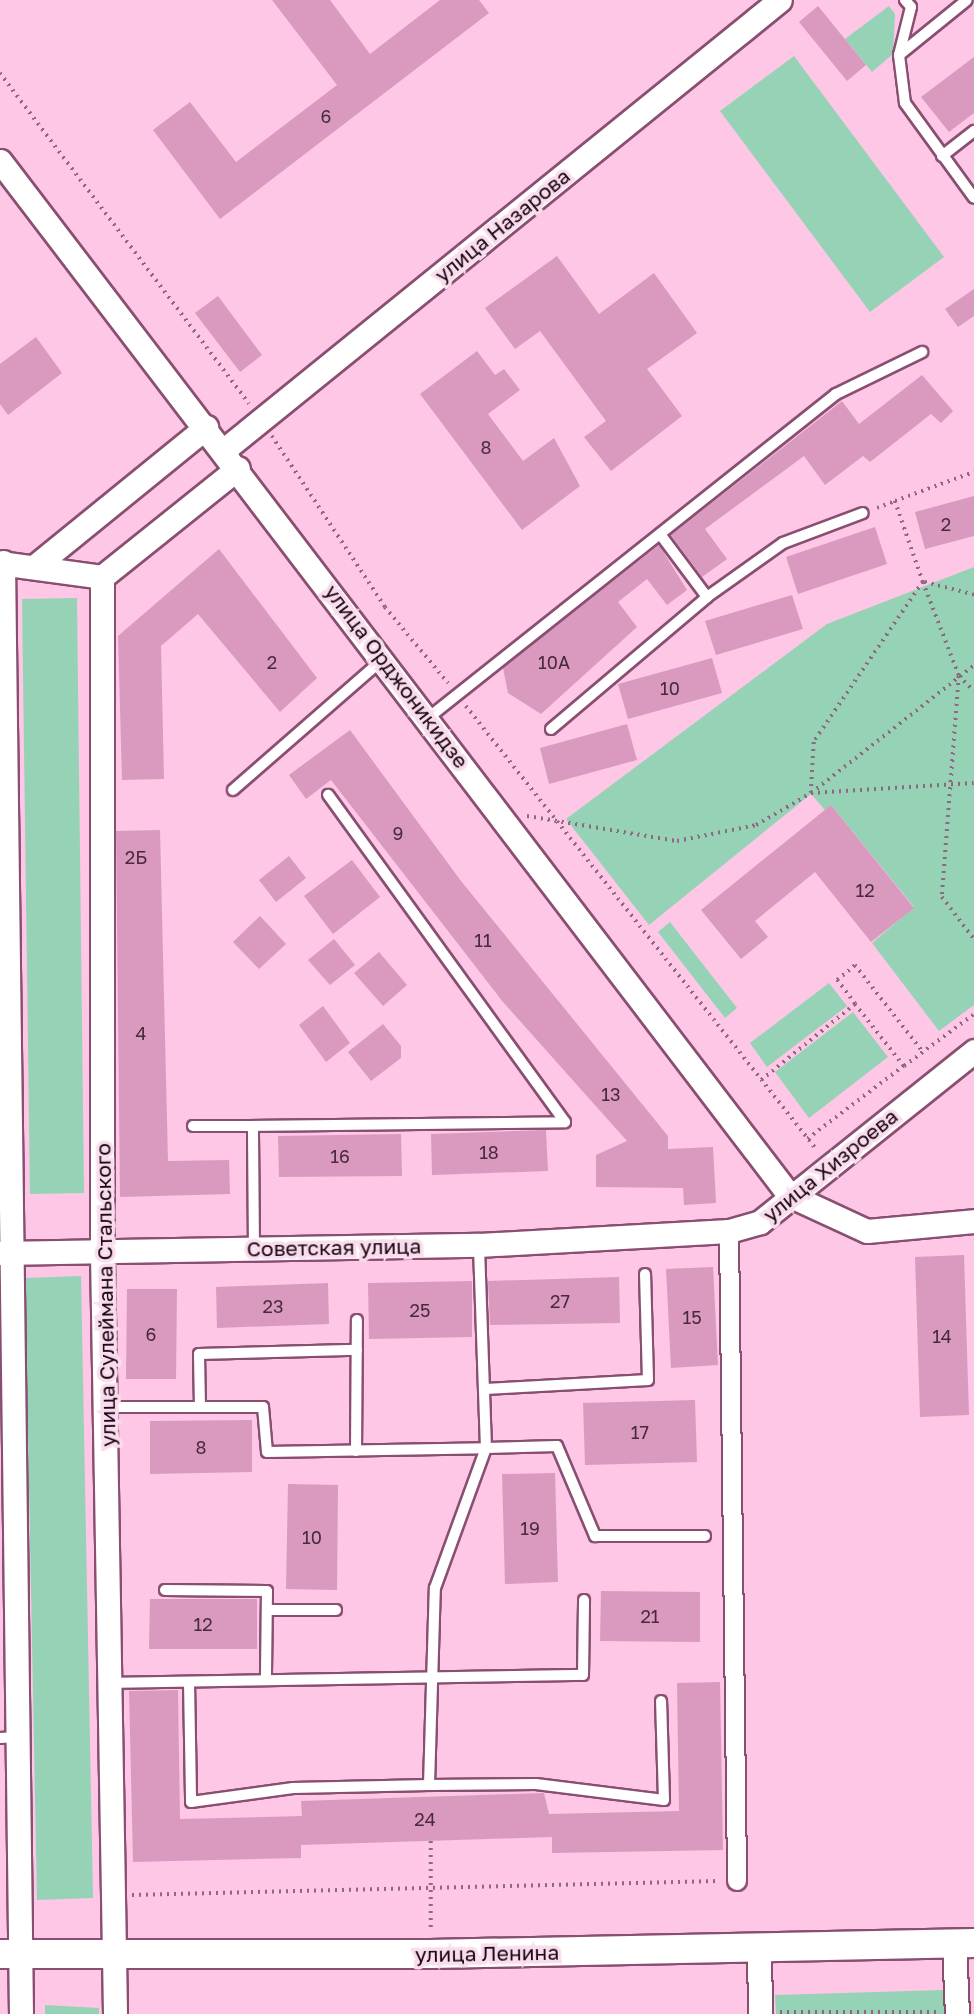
<!DOCTYPE html>
<meta charset="utf-8">
<style>
body{margin:0}
#map{position:relative;width:974px;height:2014px;overflow:hidden;background:#fdc7e5;font-family:"Golos Text",sans-serif}
div>[style]{position:absolute}
.green>*{inset:0;background:#96d3b6}
.building>*{inset:0;background:#da9abf}
.path>*{height:3.5px;margin-top:-1.75px;transform-origin:0;background:repeating-linear-gradient(90deg,#8e687e 0 2px,transparent 0 7px)}
.roads{filter:drop-shadow(2px 0 #894f71) drop-shadow(-2px 0 #894f71) drop-shadow(0 2px #894f71) drop-shadow(0 -2px #894f71)}
.service>*{height:10px;margin:-5px;padding:0 5px;transform-origin:5px;border-radius:5px;background:#fff}
.pedestrian>*{height:18px;margin:-9px;padding:0 9px;transform-origin:9px;border-radius:9px;background:#fff}
.minor>*{height:23px;margin:-11.5px;padding:0 11.5px;transform-origin:11.5px;border-radius:11.5px;background:#fff}
.tertiary>*{height:28px;margin:-14px;padding:0 14px;transform-origin:14px;border-radius:14px;background:#fff}
span{translate:-50% -50%;white-space:nowrap;text-align:center;line-height:1.15;-webkit-text-stroke:7px #f9ddec;paint-order:stroke}
.number-label{font-size:18px;color:#482a3c}
.number-label span{-webkit-text-stroke-width:0}
.street-label{font-size:21px;color:#180411}
</style>
<div id="map">
<div class="green">
<i style="clip-path:polygon(889px 6px,895px 14px,893px 54px,872px 72px,845px 39px)"></i>
<i style="clip-path:polygon(794px 56px,944px 257px,870px 312px,720px 111px)"></i>
<i style="clip-path:polygon(974px 567px,974px 1005px,939px 1031px,872px 943px,914px 907px,831px 805px,825px 810px,811px 794px,649px 925px,566px 819px,827px 624px)"></i>
<i style="clip-path:polygon(77px 598px,84px 1193px,30px 1194px,22px 599px)"></i>
<i style="clip-path:polygon(670px 922px,737px 1008px,725px 1018px,658px 932px)"></i>
<i style="clip-path:polygon(829px 983px,847px 1006px,767px 1067px,750px 1043px)"></i>
<i style="clip-path:polygon(853px 1012px,888px 1057px,809px 1118px,775px 1072px)"></i>
<i style="clip-path:polygon(81px 1276px,93px 1898px,37px 1900px,25px 1278px)"></i>
<i style="clip-path:polygon(944px 1990px,944px 2014px,776px 2014px,775px 1995px)"></i>
<i style="clip-path:polygon(45px 2005px,99px 2008px,99px 2014px,45px 2014px)"></i>
</div>
<div class="building">
<i style="clip-path:polygon(272px 0,330px 0,370px 54px,440px 0,479px 0,489px 13px,220px 219px,153px 130px,190px 102px,236px 162px,337px 85px)"></i>
<i style="clip-path:polygon(818px 6px,866px 65px,847px 81px,799px 22px)"></i>
<i style="clip-path:polygon(974px 57px,974px 113px,949px 132px,921px 97px)"></i>
<i style="clip-path:polygon(557px 256px,599px 314px,654px 273px,697px 333px,647px 369px,682px 416px,611px 471px,584px 437px,606px 421px,540px 331px,515px 349px,485px 308px)"></i>
<i style="clip-path:polygon(974px 289px,974px 316px,958px 327px,945px 309px)"></i>
<i style="clip-path:polygon(218px 296px,262px 355px,240px 372px,195px 313px)"></i>
<i style="clip-path:polygon(36px 337px,62px 373px,8px 415px,0 404px,0 364px)"></i>
<i style="clip-path:polygon(477px 351px,495px 375px,504px 369px,520px 390px,488px 414px,523px 461px,554px 438px,580px 486px,522px 530px,420px 394px)"></i>
<i style="clip-path:polygon(922px 375px,953px 411px,941px 423px,931px 414px,870px 462px,863px 456px,825px 485px,804px 456px,705px 529px,727px 559px,702px 577px,671px 535px,842px 401px,859px 424px)"></i>
<i style="clip-path:polygon(974px 496px,974px 536px,925px 549px,915px 512px)"></i>
<i style="clip-path:polygon(875px 527px,887px 564px,798px 594px,786px 557px)"></i>
<i style="clip-path:polygon(659px 545px,687px 590px,667px 605px,647px 579px,618px 602px,637px 627px,541px 714px,508px 693px,503px 668px)"></i>
<i style="clip-path:polygon(219px 549px,317px 678px,280px 712px,198px 614px,161px 646px,164px 779px,122px 780px,118px 636px)"></i>
<i style="clip-path:polygon(792px 595px,803px 629px,716px 655px,705px 621px)"></i>
<i style="clip-path:polygon(712px 658px,722px 693px,628px 719px,618px 684px)"></i>
<i style="clip-path:polygon(627px 724px,637px 760px,549px 784px,540px 748px)"></i>
<i style="clip-path:polygon(350px 730px,461px 881px,668px 1136px,668px 1149px,713px 1147px,716px 1203px,684px 1205px,683px 1188px,596px 1187px,596px 1155px,627px 1141px,503px 1002px,331px 780px,306px 799px,289px 775px)"></i>
<i style="clip-path:polygon(831px 805px,914px 908px,871px 942px,815px 872px,755px 921px,768px 937px,741px 959px,701px 910px)"></i>
<i style="clip-path:polygon(160px 830px,168px 1161px,229px 1160px,230px 1194px,120px 1197px,116px 831px)"></i>
<i style="clip-path:polygon(289px 856px,306px 878px,276px 902px,259px 880px)"></i>
<i style="clip-path:polygon(352px 860px,380px 897px,333px 934px,304px 896px)"></i>
<i style="clip-path:polygon(260px 916px,286px 944px,259px 969px,233px 942px)"></i>
<i style="clip-path:polygon(334px 939px,355px 965px,330px 985px,308px 960px)"></i>
<i style="clip-path:polygon(379px 952px,407px 985px,383px 1006px,354px 973px)"></i>
<i style="clip-path:polygon(323px 1006px,350px 1043px,326px 1062px,299px 1025px)"></i>
<i style="clip-path:polygon(383px 1024px,401px 1046px,401px 1058px,371px 1081px,348px 1052px)"></i>
<i style="clip-path:polygon(546px 1130px,548px 1171px,432px 1175px,431px 1134px)"></i>
<i style="clip-path:polygon(401px 1134px,402px 1176px,279px 1177px,278px 1136px)"></i>
<i style="clip-path:polygon(964px 1255px,969px 1415px,920px 1417px,915px 1257px)"></i>
<i style="clip-path:polygon(713px 1267px,718px 1365px,671px 1368px,666px 1269px)"></i>
<i style="clip-path:polygon(619px 1277px,620px 1323px,490px 1325px,488px 1281px)"></i>
<i style="clip-path:polygon(472px 1281px,472px 1337px,369px 1339px,368px 1283px)"></i>
<i style="clip-path:polygon(328px 1283px,329px 1324px,217px 1328px,216px 1287px)"></i>
<i style="clip-path:polygon(127px 1289px,177px 1289px,176px 1379px,126px 1379px)"></i>
<i style="clip-path:polygon(695px 1400px,697px 1462px,585px 1465px,583px 1403px)"></i>
<i style="clip-path:polygon(252px 1420px,252px 1472px,150px 1474px,150px 1421px)"></i>
<i style="clip-path:polygon(555px 1473px,558px 1582px,505px 1584px,502px 1474px)"></i>
<i style="clip-path:polygon(288px 1484px,338px 1485px,337px 1590px,286px 1589px)"></i>
<i style="clip-path:polygon(601px 1591px,700px 1592px,700px 1642px,600px 1641px)"></i>
<i style="clip-path:polygon(150px 1599px,257px 1599px,257px 1649px,149px 1649px)"></i>
<i style="clip-path:polygon(720px 1682px,723px 1850px,552px 1853px,552px 1837px,301px 1845px,301px 1858px,133px 1862px,129px 1691px,178px 1690px,180px 1819px,302px 1816px,301px 1801px,544px 1793px,549px 1814px,679px 1811px,677px 1683px)"></i>
</div>
<div class="path">
<i style="left:0;top:73px;width:414px;rotate:53deg"></i>
<i style="left:272px;top:436px;width:205px;rotate:56.5deg"></i>
<i style="left:385px;top:607px;width:99px;rotate:50.3deg"></i>
<i style="left:895px;top:501px;width:84px;rotate:-20.2deg"></i>
<i style="left:877px;top:508px;width:19px;rotate:-21deg"></i>
<i style="left:895px;top:501px;width:86px;rotate:70.9deg"></i>
<i style="left:923px;top:582px;width:194px;rotate:124.3deg"></i>
<i style="left:814px;top:742px;width:51px;rotate:93.4deg"></i>
<i style="left:811px;top:793px;width:207px;rotate:-38.1deg"></i>
<i style="left:974px;top:595px;width:53px;rotate:-165.7deg"></i>
<i style="left:923px;top:582px;width:101px;rotate:69deg"></i>
<i style="left:959px;top:676px;width:222px;rotate:94.4deg"></i>
<i style="left:942px;top:897px;width:53px;rotate:52.7deg"></i>
<i style="left:959px;top:676px;width:21px;rotate:45deg"></i>
<i style="left:466px;top:706px;width:566px;rotate:51.67deg"></i>
<i style="left:527px;top:816px;width:152px;rotate:9.5deg"></i>
<i style="left:677px;top:841px;width:81px;rotate:-11.4deg"></i>
<i style="left:756px;top:825px;width:64px;rotate:-30.2deg"></i>
<i style="left:811px;top:793px;width:163px;rotate:-3.5deg"></i>
<i style="left:855px;top:1004px;width:30px;rotate:-127deg"></i>
<i style="left:837px;top:980px;width:23px;rotate:-40deg"></i>
<i style="left:855px;top:965px;width:110px;rotate:52deg"></i>
<i style="left:904px;top:1066px;width:87px;rotate:-36.6deg"></i>
<i style="left:761px;top:1080px;width:121px;rotate:-39deg"></i>
<i style="left:855px;top:1004px;width:79px;rotate:51.7deg"></i>
<i style="left:904px;top:1066px;width:121px;rotate:142.8deg"></i>
<i style="left:431px;top:1841px;width:89px;rotate:90deg"></i>
<i style="left:132px;top:1895px;width:587px;rotate:-1.37deg"></i>
<i style="left:780px;top:2012px;width:157px"></i>
</div>
<div class="roads">
<div class="service">
<i style="left:905px;top:0;width:9px;rotate:49deg"></i>
<i style="left:911px;top:7px;width:49px;rotate:104deg"></i>
<i style="left:899px;top:55px;width:48px;rotate:82.9deg"></i>
<i style="left:905px;top:103px;width:117px;rotate:54deg"></i>
<i style="left:899px;top:55px;width:87px;rotate:-39deg"></i>
<i style="left:942px;top:156px;width:41px;rotate:-38deg"></i>
<i style="left:660px;top:534px;width:79px;rotate:53.3deg"></i>
<i style="left:428px;top:718px;width:521px;rotate:-38.45deg"></i>
<i style="left:836px;top:394px;width:96px;rotate:-26deg"></i>
<i style="left:551px;top:729px;width:204px;rotate:-40.2deg"></i>
<i style="left:707px;top:597px;width:93px;rotate:-35.4deg"></i>
<i style="left:783px;top:543px;width:85px;rotate:-20.6deg"></i>
<i style="left:233px;top:790px;width:196px;rotate:-41.1deg"></i>
<i style="left:193px;top:1126px;width:60px"></i>
<i style="left:254px;top:1248px;width:122px;rotate:-90.5deg"></i>
<i style="left:253px;top:1126px;width:312px;rotate:-0.7deg"></i>
<i style="left:565px;top:1122px;width:404px;rotate:-125.9deg"></i>
<i style="left:486px;top:1389px;width:162px;rotate:-3.2deg"></i>
<i style="left:648px;top:1380px;width:106px;rotate:-91.6deg"></i>
<i style="left:107px;top:1407px;width:156px"></i>
<i style="left:263px;top:1407px;width:45px;rotate:84.9deg"></i>
<i style="left:267px;top:1452px;width:219px;rotate:-1deg"></i>
<i style="left:486px;top:1448px;width:203px;rotate:-92deg"></i>
<i style="left:200px;top:1407px;width:53px;rotate:-91.1deg"></i>
<i style="left:199px;top:1354px;width:158px;rotate:-1.5deg"></i>
<i style="left:356px;top:1451px;width:131px;rotate:-89.6deg"></i>
<i style="left:165px;top:1590px;width:102px;rotate:0.6deg"></i>
<i style="left:267px;top:1591px;width:87px;rotate:90.7deg"></i>
<i style="left:267px;top:1610px;width:69px"></i>
<i style="left:189px;top:1682px;width:120px;rotate:89deg"></i>
<i style="left:191px;top:1802px;width:103px;rotate:-7.8deg"></i>
<i style="left:293px;top:1788px;width:136px;rotate:-1.3deg"></i>
<i style="left:429px;top:1785px;width:197px;rotate:-88.3deg"></i>
<i style="left:435px;top:1588px;width:149px;rotate:-70deg"></i>
<i style="left:486px;top:1448px;width:71px;rotate:-1.6deg"></i>
<i style="left:557px;top:1446px;width:98px;rotate:67.1deg"></i>
<i style="left:595px;top:1536px;width:110px"></i>
<i style="left:110px;top:1683px;width:473px;rotate:-1deg"></i>
<i style="left:583px;top:1675px;width:75px;rotate:-89.2deg"></i>
<i style="left:0;top:1738px;width:18px;rotate:-3deg"></i>
<i style="left:429px;top:1785px;width:107px;rotate:-0.5deg"></i>
<i style="left:536px;top:1784px;width:129px;rotate:7.1deg"></i>
<i style="left:664px;top:1800px;width:99px;rotate:-91.7deg"></i>
</div>
<div class="pedestrian">
<i style="left:729px;top:1231px;width:650px;rotate:89.29deg"></i>
</div>
<div class="minor">
<i style="left:0;top:161px;width:1301px;rotate:52.65deg"></i>
<i style="left:789px;top:1195px;width:86px;rotate:24.8deg"></i>
<i style="left:867px;top:1231px;width:107px;rotate:-5.3deg"></i>
<i style="left:224px;top:450px;width:715px;rotate:-38.99deg"></i>
<i style="left:3px;top:562px;width:1452px;rotate:89.29deg"></i>
<i style="left:0;top:563px;width:103px;rotate:7.8deg"></i>
<i style="left:102px;top:577px;width:174px;rotate:-38.7deg"></i>
<i style="left:34px;top:567px;width:222px;rotate:-39.1deg"></i>
<i style="left:102px;top:577px;width:676px;rotate:90deg"></i>
<i style="left:102px;top:1253px;width:761px;rotate:89.02deg"></i>
<i style="left:0;top:1253px;width:479px;rotate:-1deg"></i>
<i style="left:479px;top:1245px;width:250px;rotate:-3.2deg"></i>
<i style="left:729px;top:1231px;width:32px;rotate:-16deg"></i>
<i style="left:760px;top:1222px;width:274px;rotate:-38.6deg"></i>
<i style="left:954px;top:1943px;width:71px;rotate:87.6deg"></i>
<i style="left:759px;top:1949px;width:65px;rotate:89.1deg"></i>
</div>
<div class="tertiary">
<i style="left:0;top:1954px;width:430px"></i>
<i style="left:430px;top:1954px;width:544px;rotate:-1.16deg"></i>
</div>
</div>
<div class="number-label">
<span style="left:326px;top:116px">6</span>
<span style="left:486px;top:447px">8</span>
<span style="left:946px;top:524px">2</span>
<span style="left:272px;top:662px">2</span>
<span style="left:554px;top:662px">10А</span>
<span style="left:670px;top:688px">10</span>
<span style="left:398px;top:833px">9</span>
<span style="left:136px;top:857px">2Б</span>
<span style="left:865px;top:890px">12</span>
<span style="left:483px;top:940px">11</span>
<span style="left:141px;top:1033px">4</span>
<span style="left:611px;top:1094px">13</span>
<span style="left:489px;top:1152px">18</span>
<span style="left:340px;top:1156px">16</span>
<span style="left:560px;top:1301px">27</span>
<span style="left:273px;top:1306px">23</span>
<span style="left:420px;top:1310px">25</span>
<span style="left:692px;top:1317px">15</span>
<span style="left:151px;top:1334px">6</span>
<span style="left:942px;top:1336px">14</span>
<span style="left:640px;top:1432px">17</span>
<span style="left:201px;top:1447px">8</span>
<span style="left:530px;top:1528px">19</span>
<span style="left:312px;top:1537px">10</span>
<span style="left:650px;top:1616px">21</span>
<span style="left:203px;top:1624px">12</span>
<span style="left:425px;top:1819px">24</span>
</div>
<div class="street-label">
<span style="left:502px;top:225px;rotate:-39deg">улица Назарова</span>
<span style="left:397px;top:676px;rotate:53deg">улица Орджоникидзе</span>
<span style="left:830px;top:1165px;rotate:-39deg">улица Хизроева</span>
<span style="left:334px;top:1247px;rotate:-1deg">Советская улица</span>
<span style="left:105px;top:1295px;rotate:-91deg">улица Сулеймана Стальского</span>
<span style="left:487px;top:1953px;rotate:-1deg">улица Ленина</span>
</div>
</div>
